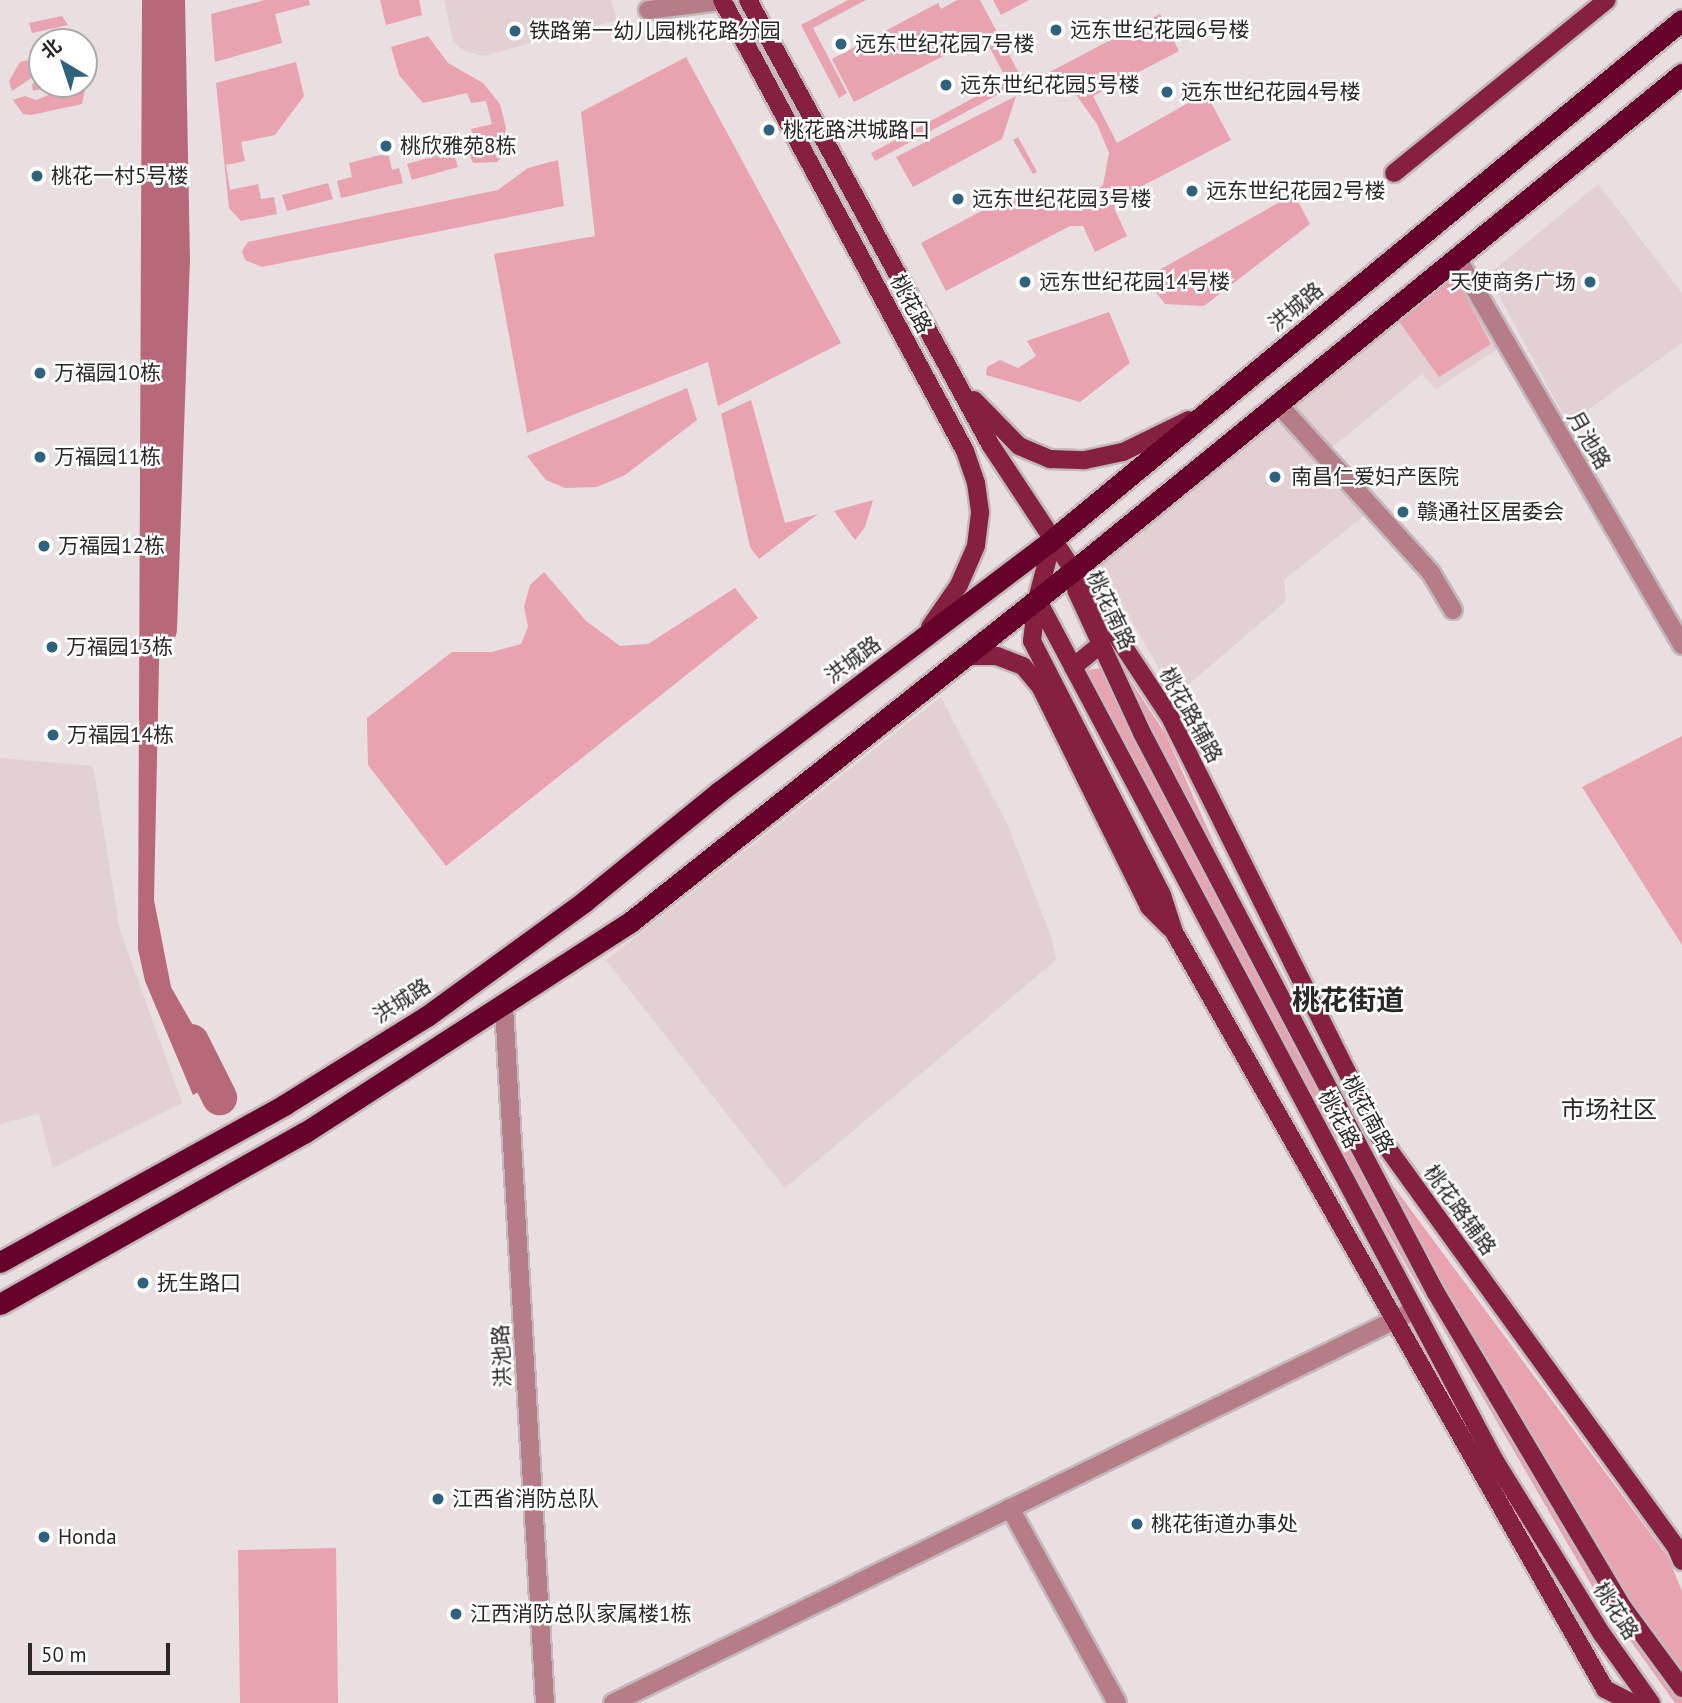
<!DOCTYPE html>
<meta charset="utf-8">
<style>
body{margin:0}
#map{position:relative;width:1682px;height:1703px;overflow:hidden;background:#e9dee0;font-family:"PT Sans","Noto Sans SC",sans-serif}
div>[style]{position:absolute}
.built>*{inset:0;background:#e2d0d3}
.green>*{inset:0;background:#e9a2b0}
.water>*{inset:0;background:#b76879}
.river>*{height:35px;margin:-17.5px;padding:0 17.5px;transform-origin:17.5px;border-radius:17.5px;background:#b76879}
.roads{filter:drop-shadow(2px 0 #c3b9bb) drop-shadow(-2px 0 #c3b9bb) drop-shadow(0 2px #c3b9bb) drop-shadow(0 -2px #c3b9bb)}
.minor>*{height:18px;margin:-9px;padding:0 9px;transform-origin:9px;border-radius:9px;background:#b67d88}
.major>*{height:18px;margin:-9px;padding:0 9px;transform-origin:9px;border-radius:9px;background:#862041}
.highway>*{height:21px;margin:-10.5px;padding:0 10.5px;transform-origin:10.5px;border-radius:10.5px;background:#67032b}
.dots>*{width:19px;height:19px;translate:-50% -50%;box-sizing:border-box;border:4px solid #fff;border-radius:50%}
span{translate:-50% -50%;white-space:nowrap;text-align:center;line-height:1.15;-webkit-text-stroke:5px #fff;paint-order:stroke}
.poi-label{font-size:21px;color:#2b2728}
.left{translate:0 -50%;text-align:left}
.right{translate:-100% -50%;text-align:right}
.street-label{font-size:21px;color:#2b2728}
.quarter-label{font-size:24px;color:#2b2728}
.district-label{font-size:28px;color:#2b2728;font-weight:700}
.north{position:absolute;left:28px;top:28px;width:70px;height:70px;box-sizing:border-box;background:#fff;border:2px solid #aaa9a9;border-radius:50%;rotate:321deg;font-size:19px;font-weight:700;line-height:28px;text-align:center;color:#2b2728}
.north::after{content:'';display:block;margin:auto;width:24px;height:32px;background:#2f627f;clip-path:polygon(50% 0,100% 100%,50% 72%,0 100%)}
.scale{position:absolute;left:28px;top:1643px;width:142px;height:32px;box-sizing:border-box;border:4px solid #2b2728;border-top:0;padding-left:9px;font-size:21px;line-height:24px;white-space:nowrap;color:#2b2728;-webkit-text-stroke:5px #fff;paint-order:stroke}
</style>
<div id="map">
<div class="built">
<i style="clip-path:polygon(444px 0,611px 0,617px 20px,483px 56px,462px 50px,453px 41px)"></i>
<i style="clip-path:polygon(1598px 184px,1682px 293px,1682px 343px,1568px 424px,1488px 275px)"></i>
<i style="clip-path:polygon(1456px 264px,1504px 345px,1436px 389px,1422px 374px,1331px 448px,1376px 506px,1284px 580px,1286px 601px,1175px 696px,1101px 568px,1109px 550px)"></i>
<i style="clip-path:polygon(941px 697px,1008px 826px,1052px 939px,1056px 960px,785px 1188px,606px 960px)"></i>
<i style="clip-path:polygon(0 758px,93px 766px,120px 930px,182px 1103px,53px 1168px,39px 1114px,0 1124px)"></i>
</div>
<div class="green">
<i style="clip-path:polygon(265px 0,309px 0,310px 5px,275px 14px,282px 43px,215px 62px,211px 14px)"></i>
<i style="clip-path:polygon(380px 0,419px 0,422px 15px,386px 25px)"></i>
<i style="clip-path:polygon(848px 0,866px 0,813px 28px,847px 93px,839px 98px,801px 25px)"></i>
<i style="clip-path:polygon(957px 0,980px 0,1023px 81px,875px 161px,871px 153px,1007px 80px,983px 35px,962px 46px,950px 24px,961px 47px,854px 102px,832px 59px,938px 3px,941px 9px)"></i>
<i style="clip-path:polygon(993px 0,1029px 0,1001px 15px)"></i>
<i style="clip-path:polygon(1160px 14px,1179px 51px,1093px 96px,1117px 143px,1206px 93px,1231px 140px,1119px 198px,1114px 208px,1127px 236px,1095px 252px,1083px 226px,1070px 226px,946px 291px,921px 243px,1025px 188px,1045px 198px,1086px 199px,1103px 185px,1109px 153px,1097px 124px,1072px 89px,1044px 75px)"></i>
<i style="clip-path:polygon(62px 16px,68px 25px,32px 33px,29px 23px)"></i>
<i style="clip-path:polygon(428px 36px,448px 63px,483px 83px,500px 104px,506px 128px,504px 154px,497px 162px,473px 163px,467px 148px,474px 145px,471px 129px,492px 124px,486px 101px,471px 103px,467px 93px,423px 103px,399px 75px,391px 47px)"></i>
<i style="clip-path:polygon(42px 57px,42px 71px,12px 91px,9px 81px,20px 62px)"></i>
<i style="clip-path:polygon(686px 57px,841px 343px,718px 406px,708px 362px,527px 433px,494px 254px,595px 236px,581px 112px)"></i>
<i style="clip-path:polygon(296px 62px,304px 96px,275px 135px,241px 142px,245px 161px,226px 165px,230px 190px,258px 184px,261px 199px,274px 197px,277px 214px,241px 221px,229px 208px,216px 83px)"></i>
<i style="clip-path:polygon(42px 80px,42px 84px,62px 84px,33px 91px,32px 84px)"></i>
<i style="clip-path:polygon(87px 80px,82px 104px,31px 115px,23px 114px,13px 100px,25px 96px,36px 100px)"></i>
<i style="clip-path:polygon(1016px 96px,1002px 139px,913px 187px,896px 157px)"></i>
<i style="clip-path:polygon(1018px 137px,1037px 172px,1033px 174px,1013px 140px)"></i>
<i style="clip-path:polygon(453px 151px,458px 167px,412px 180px,407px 164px)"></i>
<i style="clip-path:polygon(388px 153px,392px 170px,399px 168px,403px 183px,341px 198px,337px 181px,352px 177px,349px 163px)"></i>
<i style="clip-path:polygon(558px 160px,564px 206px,262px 267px,245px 260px,242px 251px,248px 242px,498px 190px,528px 168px)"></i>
<i style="clip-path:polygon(328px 183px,333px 199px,287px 211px,282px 195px)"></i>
<i style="clip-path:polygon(1294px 194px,1310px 224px,1204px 306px,1165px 304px,1145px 278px)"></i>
<i style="clip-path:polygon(1454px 274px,1491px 344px,1439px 377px,1395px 316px)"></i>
<i style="clip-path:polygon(1109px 312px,1130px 363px,1080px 402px,986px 375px,987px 367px,1000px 360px,1018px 368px,1036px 356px,1027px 341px)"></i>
<i style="clip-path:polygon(687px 388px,697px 420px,625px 475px,597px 487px,565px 488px,546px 480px,527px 456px)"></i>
<i style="clip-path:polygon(751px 400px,785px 523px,818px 514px,759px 559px,750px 547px,721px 414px)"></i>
<i style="clip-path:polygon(873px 500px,865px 527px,855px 540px,834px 511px)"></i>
<i style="clip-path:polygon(544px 572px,586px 621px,620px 646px,648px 644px,735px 588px,758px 618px,446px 866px,368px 765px,367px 718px,452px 652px,492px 652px,521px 644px,528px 627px,524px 607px,530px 585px)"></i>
<i style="clip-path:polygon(1108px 667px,1132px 683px,1166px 735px,1305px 1049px,1353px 1127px,1333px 1139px,1087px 670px)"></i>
<i style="clip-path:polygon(1682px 736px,1682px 945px,1582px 787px)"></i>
<i style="clip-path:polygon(1362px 1144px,1668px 1557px,1682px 1591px,1682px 1703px,1675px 1703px,1595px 1591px,1342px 1154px)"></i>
<i style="clip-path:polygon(336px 1548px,338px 1703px,240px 1703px,238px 1550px)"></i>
</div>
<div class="water">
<i style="clip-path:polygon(142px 0,173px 0,154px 900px,171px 987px,223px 1078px,193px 1095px,145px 981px,138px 949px)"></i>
</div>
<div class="river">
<i style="left:159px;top:629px;width:369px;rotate:-88deg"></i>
<i style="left:172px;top:260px;width:260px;rotate:-91.1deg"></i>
<i style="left:191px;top:1041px;width:63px;rotate:63.4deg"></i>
</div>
<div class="roads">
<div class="minor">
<i style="left:648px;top:10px;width:75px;rotate:-6.9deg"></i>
<i style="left:1457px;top:258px;width:448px;rotate:59.8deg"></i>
<i style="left:1278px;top:404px;width:228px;rotate:47.8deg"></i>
<i style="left:1431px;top:573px;width:43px;rotate:59.3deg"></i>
<i style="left:504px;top:1007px;width:697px;rotate:86.63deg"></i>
<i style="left:1010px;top:1508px;width:222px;rotate:61.2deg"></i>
<i style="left:613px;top:1703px;width:893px;rotate:-26.11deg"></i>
</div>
<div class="major">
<i style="left:722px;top:0;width:512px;rotate:61.68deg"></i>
<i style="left:965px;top:451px;width:34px;rotate:71deg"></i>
<i style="left:976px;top:483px;width:30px;rotate:82deg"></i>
<i style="left:980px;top:513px;width:33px;rotate:97deg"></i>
<i style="left:976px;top:546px;width:43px;rotate:113.6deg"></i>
<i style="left:959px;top:585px;width:51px;rotate:124.6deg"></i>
<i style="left:748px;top:0;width:506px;rotate:61.41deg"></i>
<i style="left:990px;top:444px;width:325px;rotate:56.6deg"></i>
<i style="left:1169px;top:715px;width:469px;rotate:63.5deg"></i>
<i style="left:1378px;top:1135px;width:508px;rotate:54.12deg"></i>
<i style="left:1676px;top:1547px;width:15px;rotate:67deg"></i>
<i style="left:1394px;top:173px;width:274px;rotate:-39.1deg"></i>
<i style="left:974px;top:400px;width:64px;rotate:45.6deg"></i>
<i style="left:1019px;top:446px;width:34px;rotate:23deg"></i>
<i style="left:1050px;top:459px;width:35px;rotate:2deg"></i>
<i style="left:1085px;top:460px;width:39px;rotate:-12deg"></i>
<i style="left:1123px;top:452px;width:73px;rotate:-25.9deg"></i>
<i style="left:1053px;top:539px;width:62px;rotate:104.9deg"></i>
<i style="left:1037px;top:599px;width:976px;rotate:62.02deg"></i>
<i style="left:1495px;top:1461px;width:203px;rotate:58.3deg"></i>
<i style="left:1602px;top:1634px;width:85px;rotate:54.6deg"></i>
<i style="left:1076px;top:590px;width:157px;rotate:65.2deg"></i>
<i style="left:1142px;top:733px;width:632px;rotate:62.3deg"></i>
<i style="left:1436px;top:1293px;width:368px;rotate:59.3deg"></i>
<i style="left:1624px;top:1609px;width:98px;rotate:53.7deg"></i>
<i style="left:1037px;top:599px;width:42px;rotate:96.8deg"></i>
<i style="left:1032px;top:641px;width:285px;rotate:62.9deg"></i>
<i style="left:1162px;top:895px;width:39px;rotate:72deg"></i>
<i style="left:1174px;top:932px;width:871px;rotate:60.34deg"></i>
<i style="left:1605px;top:1689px;width:30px;rotate:27deg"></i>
<i style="left:964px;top:656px;width:33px"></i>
<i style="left:997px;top:656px;width:28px;rotate:21deg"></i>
<i style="left:1023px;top:666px;width:26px;rotate:50deg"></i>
<i style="left:1040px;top:686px;width:246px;rotate:63.7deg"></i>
<i style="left:1149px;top:907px;width:30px;rotate:45deg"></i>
<i style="left:1073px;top:667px;width:36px;rotate:-39deg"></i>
</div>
<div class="highway">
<i style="left:0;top:1262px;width:325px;rotate:-28.9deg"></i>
<i style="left:284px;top:1105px;width:168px;rotate:-31.9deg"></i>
<i style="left:427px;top:1016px;width:195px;rotate:-36deg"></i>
<i style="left:585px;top:901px;width:173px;rotate:-39.1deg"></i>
<i style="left:719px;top:792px;width:419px;rotate:-37.1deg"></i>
<i style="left:1053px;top:539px;width:815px;rotate:-39.53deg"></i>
<i style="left:0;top:1304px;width:349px;rotate:-29.4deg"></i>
<i style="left:304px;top:1133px;width:387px;rotate:-32.9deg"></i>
<i style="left:629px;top:923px;width:568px;rotate:-38.42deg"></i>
<i style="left:1074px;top:570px;width:785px;rotate:-39.21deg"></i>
</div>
</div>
<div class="dots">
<i style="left:1056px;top:30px;background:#2f627f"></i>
<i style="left:515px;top:31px;background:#2f627f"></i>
<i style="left:841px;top:44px;background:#2f627f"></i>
<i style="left:946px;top:85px;background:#2f627f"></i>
<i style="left:1167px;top:92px;background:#2f627f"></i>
<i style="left:769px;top:130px;background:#2f627f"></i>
<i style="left:386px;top:146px;background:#2f627f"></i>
<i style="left:37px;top:176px;background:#2f627f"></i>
<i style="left:1192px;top:191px;background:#2f627f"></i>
<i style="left:958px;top:199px;background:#2f627f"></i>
<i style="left:1025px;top:282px;background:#2f627f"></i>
<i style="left:1590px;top:282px;background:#2f627f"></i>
<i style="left:40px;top:373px;background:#2f627f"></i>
<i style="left:40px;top:457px;background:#2f627f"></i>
<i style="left:1275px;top:477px;background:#2f627f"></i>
<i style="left:1403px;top:512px;background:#2f627f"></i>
<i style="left:44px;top:546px;background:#2f627f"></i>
<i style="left:52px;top:647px;background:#2f627f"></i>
<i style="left:53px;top:735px;background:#2f627f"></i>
<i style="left:143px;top:1283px;background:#2f627f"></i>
<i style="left:438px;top:1499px;background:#2f627f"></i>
<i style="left:1137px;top:1524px;background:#2f627f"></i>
<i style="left:44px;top:1537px;background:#2f627f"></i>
<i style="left:456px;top:1614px;background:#2f627f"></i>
</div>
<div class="poi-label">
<span class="left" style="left:1070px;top:30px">远东世纪花园6号楼</span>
<span class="left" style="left:529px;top:31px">铁路第一幼儿园桃花路分园</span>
<span class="left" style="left:855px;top:44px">远东世纪花园7号楼</span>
<span class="left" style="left:960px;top:85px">远东世纪花园5号楼</span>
<span class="left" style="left:1181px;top:92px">远东世纪花园4号楼</span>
<span class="left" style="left:783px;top:130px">桃花路洪城路口</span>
<span class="left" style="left:400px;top:146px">桃欣雅苑8栋</span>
<span class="left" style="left:51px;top:176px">桃花一村5号楼</span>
<span class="left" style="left:1206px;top:191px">远东世纪花园2号楼</span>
<span class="left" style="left:972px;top:199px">远东世纪花园3号楼</span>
<span class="left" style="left:1039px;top:282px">远东世纪花园14号楼</span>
<span class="right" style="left:1576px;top:282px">天使商务广场</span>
<span class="left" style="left:54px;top:373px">万福园10栋</span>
<span class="left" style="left:54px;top:457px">万福园11栋</span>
<span class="left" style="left:1291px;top:477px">南昌仁爱妇产医院</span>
<span class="left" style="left:1417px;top:512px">赣通社区居委会</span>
<span class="left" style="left:58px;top:546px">万福园12栋</span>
<span class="left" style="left:66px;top:647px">万福园13栋</span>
<span class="left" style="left:67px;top:735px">万福园14栋</span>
<span class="left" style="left:157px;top:1283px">抚生路口</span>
<span class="left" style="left:452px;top:1499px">江西省消防总队</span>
<span class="left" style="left:1151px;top:1524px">桃花街道办事处</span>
<span class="left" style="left:58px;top:1537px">Honda</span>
<span class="left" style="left:470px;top:1614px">江西消防总队家属楼1栋</span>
</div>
<div class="street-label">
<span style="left:911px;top:304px;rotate:62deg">桃花路</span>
<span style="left:1296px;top:307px;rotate:-40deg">洪城路</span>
<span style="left:1589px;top:440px;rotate:60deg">月池路</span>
<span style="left:1111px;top:610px;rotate:65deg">桃花南路</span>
<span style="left:853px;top:660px;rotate:-37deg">洪城路</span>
<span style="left:1191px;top:715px;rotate:61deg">桃花路辅路</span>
<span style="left:402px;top:1001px;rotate:-33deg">洪城路</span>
<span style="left:1368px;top:1114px;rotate:62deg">桃花南路</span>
<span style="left:1339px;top:1119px;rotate:62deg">桃花路</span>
<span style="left:1460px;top:1210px;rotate:54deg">桃花路辅路</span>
<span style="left:502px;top:1356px;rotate:-93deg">洪池路</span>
<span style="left:1616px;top:1611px;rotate:57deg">桃花路</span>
</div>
<div class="quarter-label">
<span style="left:1609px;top:1110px">市场社区</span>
</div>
<div class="district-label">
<span style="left:1348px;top:1000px">桃花街道</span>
</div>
<div class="north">北</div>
<div class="scale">50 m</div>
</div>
